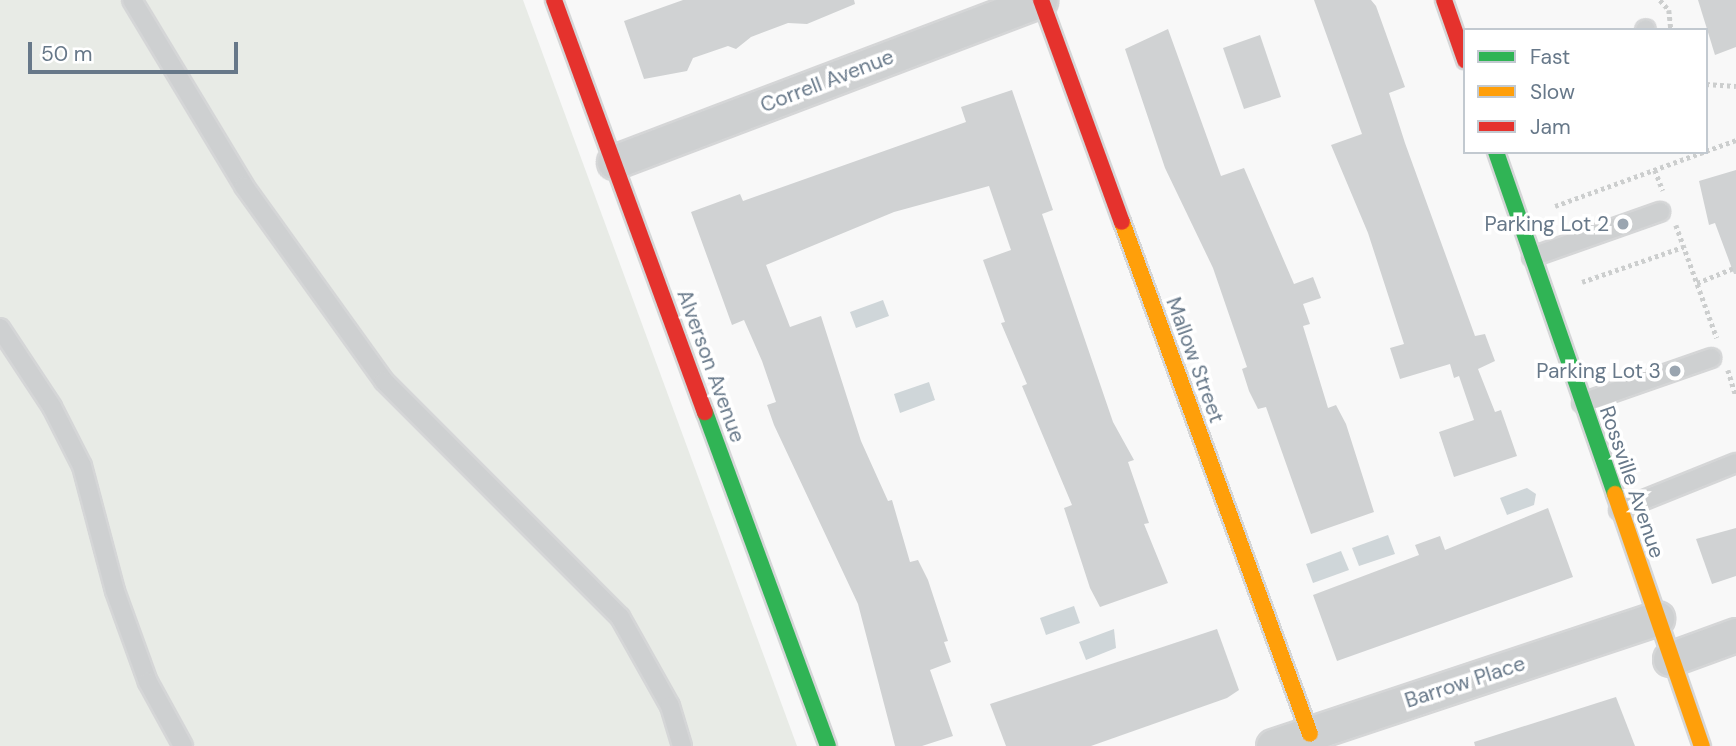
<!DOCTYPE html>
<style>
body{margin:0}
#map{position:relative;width:1736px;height:746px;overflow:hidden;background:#f8f8f8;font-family:"DM Sans",sans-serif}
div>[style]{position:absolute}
.green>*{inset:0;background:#e8ebe6}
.water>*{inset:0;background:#cfd6d9}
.building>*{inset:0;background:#d0d2d3}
.path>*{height:4.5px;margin-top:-2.25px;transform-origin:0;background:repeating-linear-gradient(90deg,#cccece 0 3.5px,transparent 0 7px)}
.roads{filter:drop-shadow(2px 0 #d5d6d7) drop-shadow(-2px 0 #d5d6d7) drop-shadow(0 2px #d5d6d7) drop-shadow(0 -2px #d5d6d7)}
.lane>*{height:18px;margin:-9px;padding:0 9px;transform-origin:9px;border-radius:9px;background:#ced0d1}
.street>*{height:33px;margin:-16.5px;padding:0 16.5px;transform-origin:16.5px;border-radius:16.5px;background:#ced0d1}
.fast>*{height:16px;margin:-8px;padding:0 8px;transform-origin:8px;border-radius:8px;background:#30b455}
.slow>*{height:16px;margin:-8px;padding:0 8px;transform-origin:8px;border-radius:8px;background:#ff9f0a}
.jam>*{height:16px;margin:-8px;padding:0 8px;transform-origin:8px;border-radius:8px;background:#e5322d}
.dots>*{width:19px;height:19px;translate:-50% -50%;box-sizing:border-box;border:4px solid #fff;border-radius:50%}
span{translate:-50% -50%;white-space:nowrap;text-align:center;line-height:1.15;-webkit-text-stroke:7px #fff;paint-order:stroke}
.street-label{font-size:21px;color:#677889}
.poi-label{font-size:21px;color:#677889}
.right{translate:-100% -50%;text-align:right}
.legend{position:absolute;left:1463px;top:28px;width:245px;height:126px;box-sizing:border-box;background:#fff;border:2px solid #c2c9d0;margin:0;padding:9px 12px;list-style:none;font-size:21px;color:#677889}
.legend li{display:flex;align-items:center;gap:14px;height:35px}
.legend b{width:35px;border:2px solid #c2c9d0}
.scale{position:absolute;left:28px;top:42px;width:210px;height:32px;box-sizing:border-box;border:4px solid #677889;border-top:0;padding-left:9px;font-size:21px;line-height:24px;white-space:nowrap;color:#677889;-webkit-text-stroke:5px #fff;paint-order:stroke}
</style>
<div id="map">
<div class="green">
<i style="clip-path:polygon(0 0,523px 0,797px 746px,0 746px)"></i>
</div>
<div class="water">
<i style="clip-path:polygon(883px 300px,889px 316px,856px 328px,850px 312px)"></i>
<i style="clip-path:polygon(929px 382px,935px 400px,900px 413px,894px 394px)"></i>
<i style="clip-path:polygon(1527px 488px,1536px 494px,1534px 505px,1507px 515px,1500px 498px)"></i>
<i style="clip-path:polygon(1388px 535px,1395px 554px,1359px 566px,1352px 548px)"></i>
<i style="clip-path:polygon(1341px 551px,1349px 570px,1313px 583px,1306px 564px)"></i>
<i style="clip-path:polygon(1074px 606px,1080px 623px,1046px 635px,1040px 618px)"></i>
<i style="clip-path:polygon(1114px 629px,1116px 648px,1086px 660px,1079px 642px)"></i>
</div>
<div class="building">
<i style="clip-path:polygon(683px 0,854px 0,855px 4px,807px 24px,788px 23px,751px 37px,736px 49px,728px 46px,693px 58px,687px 71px,644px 79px,624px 21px)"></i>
<i style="clip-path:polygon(1314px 0,1371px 0,1376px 6px,1405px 87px,1389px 93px,1405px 143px,1475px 336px,1485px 334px,1495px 361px,1478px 369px,1495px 412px,1501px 410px,1517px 456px,1454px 477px,1439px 432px,1474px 420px,1459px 376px,1454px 378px,1450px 364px,1400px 379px,1390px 348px,1404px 344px,1368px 233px,1331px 145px,1362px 134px)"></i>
<i style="clip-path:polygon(1698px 0,1736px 0,1736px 47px,1715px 55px)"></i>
<i style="clip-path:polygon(1168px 29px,1221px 176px,1244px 168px,1294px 284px,1313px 277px,1321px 298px,1303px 304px,1310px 324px,1303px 326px,1328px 408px,1336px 405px,1346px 424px,1374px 512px,1311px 534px,1266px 407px,1258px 409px,1249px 391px,1242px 369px,1247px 367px,1213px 268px,1165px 168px,1125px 49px)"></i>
<i style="clip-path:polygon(1260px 35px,1281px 97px,1244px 109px,1223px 48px)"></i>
<i style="clip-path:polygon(1012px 90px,1053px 210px,1042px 214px,1113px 422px,1134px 460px,1128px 462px,1149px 523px,1144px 524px,1168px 583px,1100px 607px,1090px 588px,1064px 508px,1072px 505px,1022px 386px,1027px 384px,1001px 323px,1005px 322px,983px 260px,1011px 250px,989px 186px,894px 212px,766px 265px,790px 327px,821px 316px,861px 441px,888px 501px,892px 500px,910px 562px,918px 560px,928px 580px,948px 641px,944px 642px,951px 662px,930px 670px,953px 736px,922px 746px,895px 746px,858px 604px,774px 425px,767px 405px,776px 402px,762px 361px,744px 320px,732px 325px,691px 212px,740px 194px,743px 201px,966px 122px,961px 107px)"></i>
<i style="clip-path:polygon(1736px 170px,1736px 274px,1734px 274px,1715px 223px,1709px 225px,1699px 181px)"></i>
<i style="clip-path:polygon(1548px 508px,1573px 577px,1337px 661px,1313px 595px,1419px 555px,1415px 545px,1440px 536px,1445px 550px)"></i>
<i style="clip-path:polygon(1736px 528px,1736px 576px,1712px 584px,1696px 539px)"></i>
<i style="clip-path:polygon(1217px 629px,1239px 690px,1227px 698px,1091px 746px,1006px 746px,990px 704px)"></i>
<i style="clip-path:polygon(1616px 697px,1635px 746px,1475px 746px,1474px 742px)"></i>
</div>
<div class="path">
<i style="left:1660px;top:0;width:13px;rotate:48deg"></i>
<i style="left:1669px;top:10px;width:20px;rotate:84deg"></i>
<i style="left:1706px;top:84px;width:30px;rotate:4deg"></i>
<i style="left:1706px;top:151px;width:32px;rotate:-20deg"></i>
<i style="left:1655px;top:170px;width:22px;rotate:69deg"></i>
<i style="left:1555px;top:206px;width:158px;rotate:-20deg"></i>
<i style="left:1676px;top:225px;width:120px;rotate:70.1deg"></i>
<i style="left:1582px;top:282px;width:107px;rotate:-19.1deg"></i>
<i style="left:1697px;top:283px;width:42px;rotate:-22.3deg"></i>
<i style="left:1728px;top:370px;width:27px;rotate:73deg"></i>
</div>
<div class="roads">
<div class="lane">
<i style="left:132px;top:0;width:217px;rotate:58.9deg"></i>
<i style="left:244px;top:186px;width:240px;rotate:54.3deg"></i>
<i style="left:384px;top:381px;width:334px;rotate:45deg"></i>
<i style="left:620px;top:617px;width:102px;rotate:60.7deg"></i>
<i style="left:670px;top:706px;width:42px;rotate:73.3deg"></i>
<i style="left:1645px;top:30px;width:1px;rotate:-45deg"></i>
<i style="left:1532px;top:257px;width:136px;rotate:-19.4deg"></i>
<i style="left:0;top:328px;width:95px;rotate:56.6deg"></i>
<i style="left:52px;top:407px;width:66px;rotate:63deg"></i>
<i style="left:82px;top:466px;width:129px;rotate:75.2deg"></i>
<i style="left:115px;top:591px;width:97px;rotate:70.1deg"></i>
<i style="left:148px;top:682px;width:73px;rotate:61.3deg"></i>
<i style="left:1582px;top:403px;width:137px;rotate:-19.2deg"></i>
<i style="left:1619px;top:510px;width:126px;rotate:-21.9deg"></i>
</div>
<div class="street">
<i style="left:614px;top:162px;width:456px;rotate:-20.8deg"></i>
<i style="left:1670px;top:659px;width:70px;rotate:-20deg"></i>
<i style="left:1273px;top:746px;width:405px;rotate:-18.4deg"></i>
</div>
<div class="fast">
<i style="left:1496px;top:152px;width:362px;rotate:70.8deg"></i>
<i style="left:705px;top:412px;width:356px;rotate:69.8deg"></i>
</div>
<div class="slow">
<i style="left:1122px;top:222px;width:545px;rotate:69.84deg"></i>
<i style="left:1615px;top:494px;width:267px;rotate:71deg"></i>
</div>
<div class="jam">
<i style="left:554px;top:0;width:439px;rotate:69.9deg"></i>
<i style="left:1041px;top:0;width:236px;rotate:70deg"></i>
<i style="left:1444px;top:0;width:64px;rotate:70.7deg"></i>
</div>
</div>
<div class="dots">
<i style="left:1623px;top:224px;background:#9aa5b0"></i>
<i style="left:1675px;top:371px;background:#9aa5b0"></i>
</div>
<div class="street-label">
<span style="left:827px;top:81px;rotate:-21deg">Correll Avenue</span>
<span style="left:1195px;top:360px;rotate:70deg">Mallow Street</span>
<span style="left:711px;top:366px;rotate:70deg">Alverson Avenue</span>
<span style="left:1632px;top:482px;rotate:71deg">Rossville Avenue</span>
<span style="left:1465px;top:682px;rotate:-18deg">Barrow Place</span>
</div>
<div class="poi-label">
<span class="right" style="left:1609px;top:224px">Parking Lot 2</span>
<span class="right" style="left:1661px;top:371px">Parking Lot 3</span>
</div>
<ul class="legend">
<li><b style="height:9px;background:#30b455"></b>Fast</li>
<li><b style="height:9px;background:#ff9f0a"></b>Slow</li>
<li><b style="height:9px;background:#e5322d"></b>Jam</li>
</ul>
<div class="scale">50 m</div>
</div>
